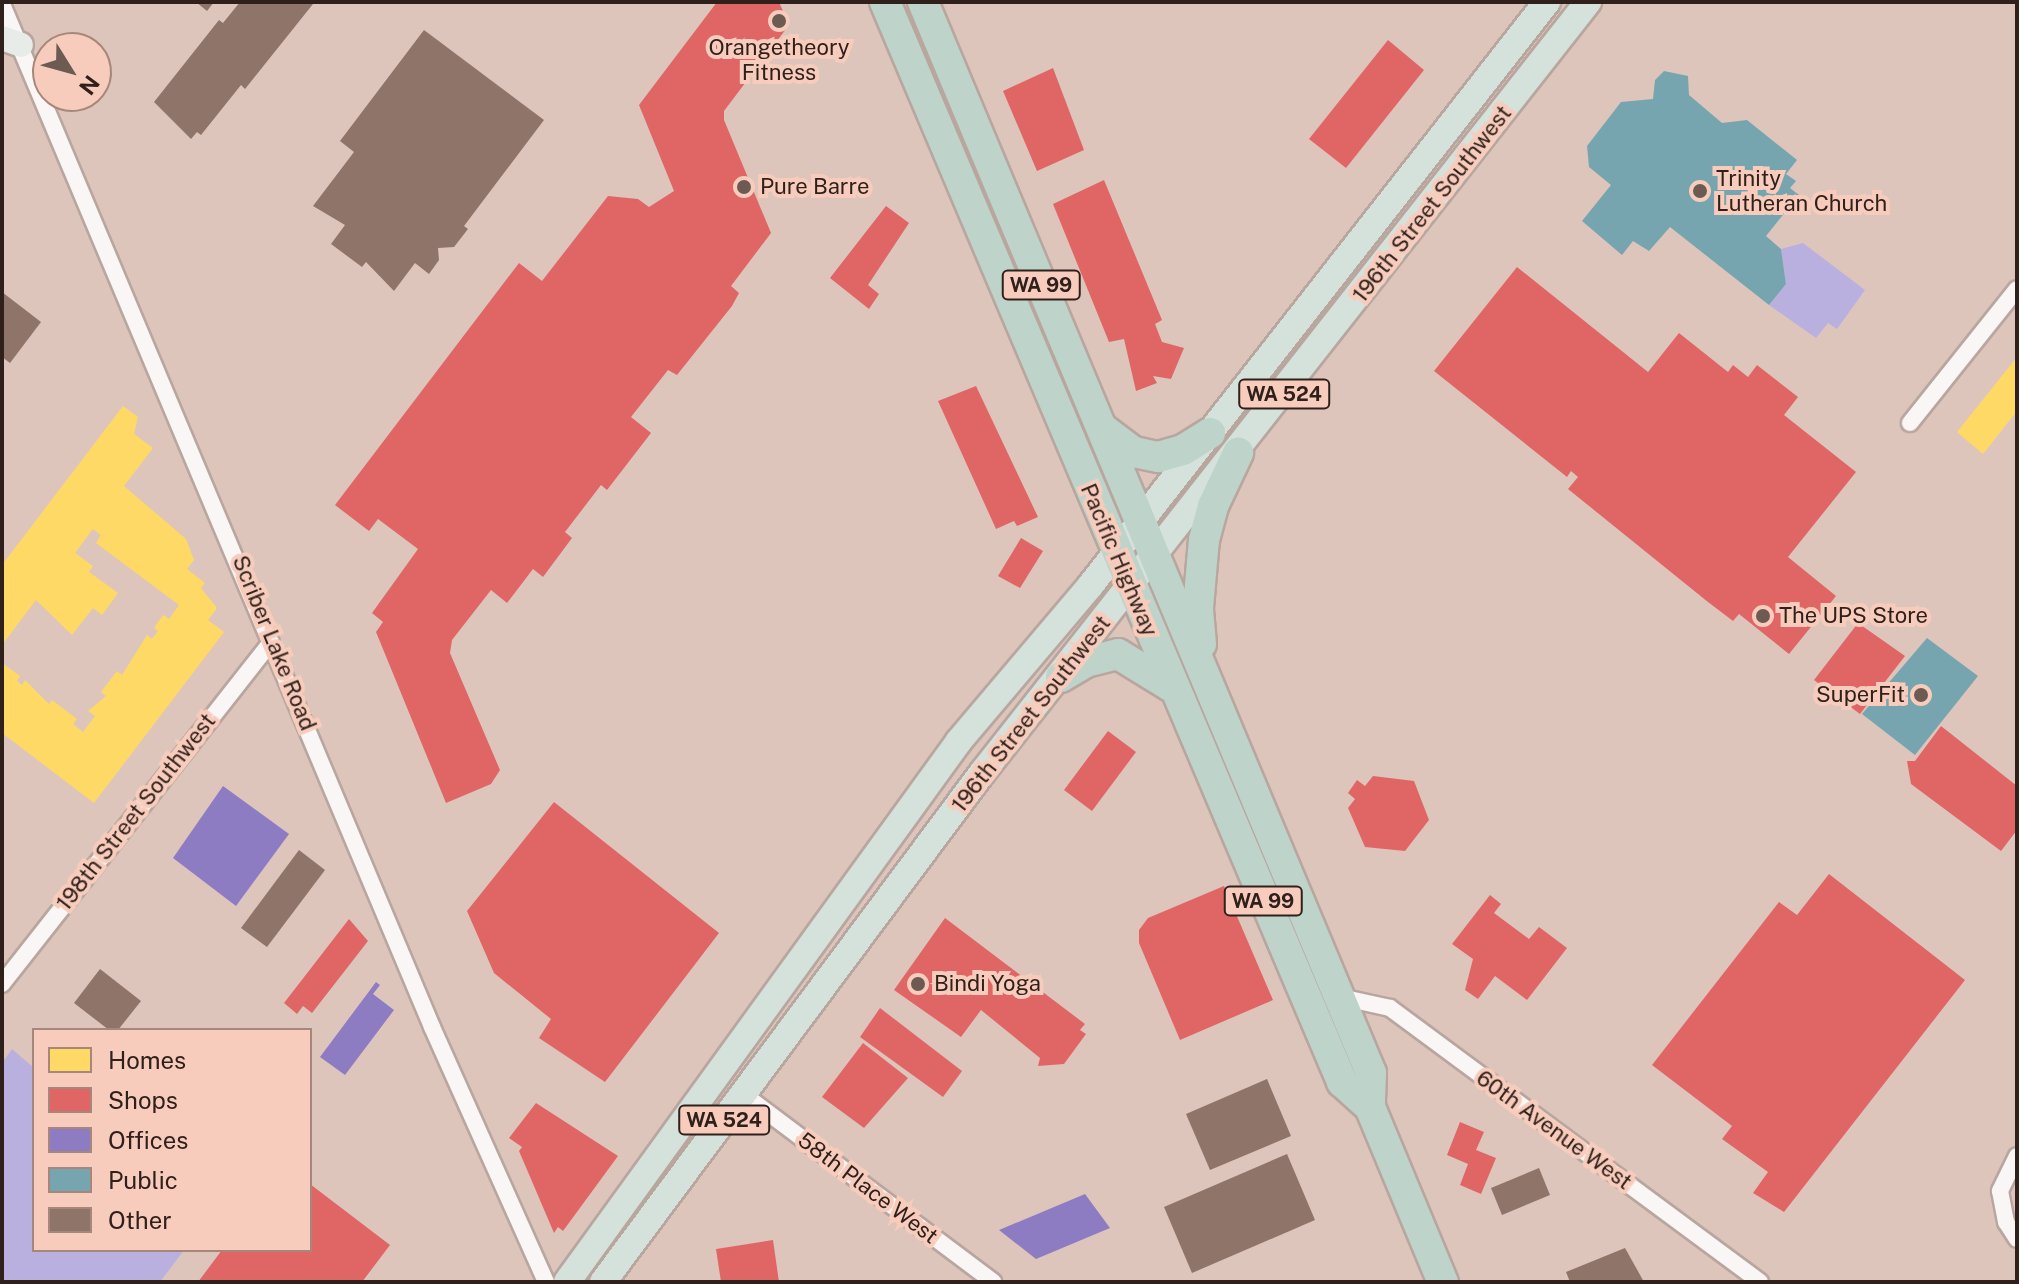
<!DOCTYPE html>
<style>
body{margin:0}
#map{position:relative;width:2019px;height:1284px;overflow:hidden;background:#ddc5bc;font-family:"Public Sans",sans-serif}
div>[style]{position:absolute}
.green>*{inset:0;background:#bab0df}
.homes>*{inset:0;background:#ffd966}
.shops>*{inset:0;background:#e06666}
.offices>*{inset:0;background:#8e7cc3}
.public>*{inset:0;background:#76a5af}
.building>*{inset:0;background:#8e7469}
.roads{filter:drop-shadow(2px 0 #b8a69f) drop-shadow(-2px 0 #b8a69f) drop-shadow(0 2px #b8a69f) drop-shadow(0 -2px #b8a69f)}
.street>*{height:16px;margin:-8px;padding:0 8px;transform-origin:8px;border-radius:8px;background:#faf6f5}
.secondary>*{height:24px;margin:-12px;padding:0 12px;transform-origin:12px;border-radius:12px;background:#e7ece8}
.primary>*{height:26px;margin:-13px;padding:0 13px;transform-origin:13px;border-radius:13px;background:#d5e1db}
.highway>*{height:30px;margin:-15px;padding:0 15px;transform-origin:15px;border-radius:15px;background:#bed3ca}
.dots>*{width:22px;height:22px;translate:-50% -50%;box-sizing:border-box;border:4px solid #f7ccbc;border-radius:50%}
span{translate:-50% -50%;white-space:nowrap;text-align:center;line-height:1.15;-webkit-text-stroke:8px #f7ccbc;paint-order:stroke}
.shield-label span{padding:2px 6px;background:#f7ccbc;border:2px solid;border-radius:6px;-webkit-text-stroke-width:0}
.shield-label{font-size:20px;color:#30201b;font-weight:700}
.poi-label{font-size:22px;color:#30201b}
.left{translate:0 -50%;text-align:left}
.right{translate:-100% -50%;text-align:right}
.street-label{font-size:22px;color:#30201b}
.frame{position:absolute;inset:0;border:4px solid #30201b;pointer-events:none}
.legend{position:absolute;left:32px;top:1028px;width:280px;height:224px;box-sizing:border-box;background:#f7ccbc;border:2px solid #a7877c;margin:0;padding:10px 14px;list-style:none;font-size:24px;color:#30201b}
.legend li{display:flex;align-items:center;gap:16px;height:40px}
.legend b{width:40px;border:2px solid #a7877c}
.north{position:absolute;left:32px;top:32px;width:80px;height:80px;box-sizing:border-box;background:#f7ccbc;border:2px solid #a7877c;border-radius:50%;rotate:127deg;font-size:22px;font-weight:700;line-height:32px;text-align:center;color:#30201b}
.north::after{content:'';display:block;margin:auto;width:28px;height:36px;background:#6d5a53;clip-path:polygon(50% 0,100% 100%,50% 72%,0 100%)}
</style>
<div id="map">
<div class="green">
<i style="clip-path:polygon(1803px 243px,1865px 290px,1837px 329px,1828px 323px,1816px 338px,1769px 305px,1786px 284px,1781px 249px)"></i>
<i style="clip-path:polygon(12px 1049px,34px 1068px,34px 1250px,184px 1250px,160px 1282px,2px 1282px,2px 1063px)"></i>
</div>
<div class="homes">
<i style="clip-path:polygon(2017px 357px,2017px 411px,1983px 454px,1957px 432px)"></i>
<i style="clip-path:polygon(123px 406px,138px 417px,134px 434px,153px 448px,124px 486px,186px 539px,194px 560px,187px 569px,205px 583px,201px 588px,217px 608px,208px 620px,224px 632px,94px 803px,2px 733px,2px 663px,20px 676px,17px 681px,22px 685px,25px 680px,49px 704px,52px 700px,77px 719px,73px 724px,83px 732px,95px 716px,88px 711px,106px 696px,101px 692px,117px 671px,122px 675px,147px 635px,152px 639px,158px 631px,154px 628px,163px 615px,169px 619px,179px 605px,96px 543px,101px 535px,93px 529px,75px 553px,93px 566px,89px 572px,118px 593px,102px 615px,93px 608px,72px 635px,36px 600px,2px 645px,2px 565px)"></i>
</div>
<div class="shops">
<i style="clip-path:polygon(717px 2px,779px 2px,789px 25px,724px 111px,724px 120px,771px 233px,731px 286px,739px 293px,732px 306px,677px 375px,668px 370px,631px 417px,651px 433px,607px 490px,601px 485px,565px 532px,572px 538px,543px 577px,533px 569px,507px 603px,491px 590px,452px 640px,450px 653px,500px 770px,491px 784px,446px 803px,376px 632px,383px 622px,372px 613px,418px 549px,378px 519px,369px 531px,335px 505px,519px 263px,542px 281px,608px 196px,638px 199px,649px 207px,674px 191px,639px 105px)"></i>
<i style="clip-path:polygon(1388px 40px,1424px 70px,1346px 168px,1309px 139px)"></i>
<i style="clip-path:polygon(1053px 68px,1084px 150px,1037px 171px,1003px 91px)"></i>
<i style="clip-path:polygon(1104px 180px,1162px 320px,1155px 324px,1162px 342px,1184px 348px,1171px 379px,1153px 376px,1157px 383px,1136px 391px,1124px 339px,1109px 342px,1053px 204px)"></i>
<i style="clip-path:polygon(886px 206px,909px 223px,868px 285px,879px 294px,869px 309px,830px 278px)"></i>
<i style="clip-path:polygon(1517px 267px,1648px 372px,1679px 333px,1728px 372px,1733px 365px,1748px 377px,1757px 365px,1798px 397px,1784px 415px,1856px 472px,1788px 557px,1836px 596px,1789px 654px,1739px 614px,1733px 621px,1708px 602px,1568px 489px,1578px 477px,1571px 471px,1567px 477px,1434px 371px)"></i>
<i style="clip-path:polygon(976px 386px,1038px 517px,1017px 526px,1014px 521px,996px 529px,938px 401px)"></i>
<i style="clip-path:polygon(1021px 538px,1043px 551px,1020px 588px,998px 576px)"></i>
<i style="clip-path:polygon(1858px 623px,1905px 656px,1860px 714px,1814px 680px)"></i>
<i style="clip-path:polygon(1941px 726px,2017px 786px,2017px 830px,2001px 851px,1911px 784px,1907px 761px,1915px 761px)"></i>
<i style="clip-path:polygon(1108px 731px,1136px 752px,1092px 811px,1064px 790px)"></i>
<i style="clip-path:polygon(1373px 776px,1414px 781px,1429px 820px,1405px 851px,1365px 847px,1348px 808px,1355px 799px,1348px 793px,1357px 780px,1365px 786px)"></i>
<i style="clip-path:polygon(554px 802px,719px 933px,605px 1082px,539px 1038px,551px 1019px,494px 973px,467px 911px)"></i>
<i style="clip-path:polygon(1829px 874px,1965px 980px,1784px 1212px,1753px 1193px,1768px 1172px,1722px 1139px,1732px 1126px,1652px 1065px,1779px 902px,1797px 915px)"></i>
<i style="clip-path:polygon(1224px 886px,1273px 1000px,1180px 1040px,1139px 943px,1139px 930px,1148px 918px)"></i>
<i style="clip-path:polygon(1490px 895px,1501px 904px,1494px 913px,1529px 939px,1539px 927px,1567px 948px,1527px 1000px,1495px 976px,1478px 999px,1465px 990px,1473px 959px,1452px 944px)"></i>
<i style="clip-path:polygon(945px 918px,1085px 1024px,1080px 1030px,1086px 1034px,1064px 1064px,1038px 1066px,1040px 1058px,981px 1010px,961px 1037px,894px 990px)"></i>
<i style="clip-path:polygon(349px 919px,368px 941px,312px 1013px,303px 1006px,297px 1014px,284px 1003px)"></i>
<i style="clip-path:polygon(880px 1008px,962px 1071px,943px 1097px,860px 1037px)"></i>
<i style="clip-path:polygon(863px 1043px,908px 1078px,864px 1128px,822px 1097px)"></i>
<i style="clip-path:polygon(536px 1103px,618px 1156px,563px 1231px,558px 1227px,554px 1233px,519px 1151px,522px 1147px,509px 1138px)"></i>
<i style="clip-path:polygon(1460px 1122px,1484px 1132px,1476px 1150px,1496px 1158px,1481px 1194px,1460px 1185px,1468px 1164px,1447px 1155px)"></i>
<i style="clip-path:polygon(310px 1184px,390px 1245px,362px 1282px,198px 1282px,222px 1250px,310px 1250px)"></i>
<i style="clip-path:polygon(773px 1240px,779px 1282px,721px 1282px,716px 1249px)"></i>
</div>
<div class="offices">
<i style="clip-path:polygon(223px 786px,289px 834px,236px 906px,173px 858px)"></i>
<i style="clip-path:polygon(376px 982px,380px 985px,373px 994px,394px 1010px,345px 1075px,320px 1057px)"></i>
<i style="clip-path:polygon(1085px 1194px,1110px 1228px,1036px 1259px,999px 1230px)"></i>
</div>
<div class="public">
<i style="clip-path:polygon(1664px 71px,1688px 76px,1689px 95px,1722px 123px,1747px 120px,1797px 160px,1786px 174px,1796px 181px,1790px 188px,1799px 195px,1766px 236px,1781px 249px,1786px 284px,1769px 305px,1670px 227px,1649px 251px,1633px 241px,1622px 255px,1582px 221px,1611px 185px,1589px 167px,1587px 146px,1621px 102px,1653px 99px,1655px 80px)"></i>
<i style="clip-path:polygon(1927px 638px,1978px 676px,1915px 755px,1862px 714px)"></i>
</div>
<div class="building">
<i style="clip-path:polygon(196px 2px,214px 2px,207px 11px)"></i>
<i style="clip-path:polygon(240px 2px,313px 4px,245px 89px,241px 85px,201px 135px,197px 132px,191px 139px,154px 102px,219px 20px,223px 23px)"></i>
<i style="clip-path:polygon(424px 30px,544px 120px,464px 226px,468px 229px,454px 247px,438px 248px,439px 260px,429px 274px,415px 263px,394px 291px,366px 262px,362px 267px,331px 244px,345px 225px,313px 206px,354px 152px,340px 141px)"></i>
<i style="clip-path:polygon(2px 292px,41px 322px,10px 363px,2px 357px)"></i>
<i style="clip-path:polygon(299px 850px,325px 870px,267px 947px,241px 928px)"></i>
<i style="clip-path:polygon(100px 969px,141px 1001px,118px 1030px,109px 1030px,74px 1003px)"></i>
<i style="clip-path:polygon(1267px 1079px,1291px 1136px,1210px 1170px,1186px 1114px)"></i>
<i style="clip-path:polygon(1287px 1154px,1315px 1220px,1192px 1273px,1164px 1207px)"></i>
<i style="clip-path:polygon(1539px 1168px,1550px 1195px,1502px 1215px,1491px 1188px)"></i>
<i style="clip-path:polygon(1625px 1248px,1644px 1282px,1570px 1282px,1566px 1272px)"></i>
</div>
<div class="roads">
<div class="street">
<i style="left:2px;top:4px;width:1110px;rotate:67.2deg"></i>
<i style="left:432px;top:1027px;width:279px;rotate:65.9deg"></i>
<i style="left:1910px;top:423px;width:171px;rotate:-51.4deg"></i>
<i style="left:2px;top:984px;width:435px;rotate:-51.8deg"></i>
<i style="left:1340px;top:997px;width:51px;rotate:12.4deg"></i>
<i style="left:1390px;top:1008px;width:460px;rotate:36.5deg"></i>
<i style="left:743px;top:1094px;width:313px;rotate:36.9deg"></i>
<i style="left:2017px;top:1156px;width:39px;rotate:116deg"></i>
<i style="left:2000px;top:1191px;width:32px;rotate:79deg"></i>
<i style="left:2006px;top:1222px;width:20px;rotate:57deg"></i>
</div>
<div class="secondary">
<i style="left:2px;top:38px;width:20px;rotate:20deg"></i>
</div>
<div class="primary">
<i style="left:567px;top:1282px;width:668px;rotate:-54.07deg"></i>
<i style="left:959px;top:741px;width:203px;rotate:-49.8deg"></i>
<i style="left:1090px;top:586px;width:742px;rotate:-51.96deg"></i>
<i style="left:603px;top:1282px;width:635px;rotate:-53.33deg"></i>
<i style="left:982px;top:773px;width:981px;rotate:-51.83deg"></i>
</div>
<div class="highway">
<i style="left:885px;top:2px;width:1173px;rotate:67.06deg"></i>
<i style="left:1342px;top:1082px;width:38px;rotate:42deg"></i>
<i style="left:923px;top:2px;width:1161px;rotate:67.3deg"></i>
<i style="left:1371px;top:1073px;width:34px;rotate:92deg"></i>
<i style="left:1370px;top:1107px;width:190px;rotate:67.4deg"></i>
<i style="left:1103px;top:429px;width:39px;rotate:37deg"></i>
<i style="left:1134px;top:452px;width:25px;rotate:12deg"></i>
<i style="left:1158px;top:457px;width:26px;rotate:-16deg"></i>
<i style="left:1183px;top:450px;width:32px;rotate:-32deg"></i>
<i style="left:1201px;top:644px;width:36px;rotate:-95deg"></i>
<i style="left:1198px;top:608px;width:68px;rotate:-85deg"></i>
<i style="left:1204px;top:540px;width:35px;rotate:-75deg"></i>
<i style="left:1213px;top:506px;width:59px;rotate:-64.7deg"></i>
<i style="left:1061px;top:677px;width:29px;rotate:-31deg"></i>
<i style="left:1086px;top:662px;width:33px;rotate:-14deg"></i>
<i style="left:1118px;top:654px;width:61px;rotate:31.6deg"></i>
</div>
</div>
<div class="dots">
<i style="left:779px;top:21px;background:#6d5a53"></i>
<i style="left:744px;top:187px;background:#6d5a53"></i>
<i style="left:1700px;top:191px;background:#6d5a53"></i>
<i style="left:1763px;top:616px;background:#6d5a53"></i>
<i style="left:1921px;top:695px;background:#6d5a53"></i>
<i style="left:918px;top:984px;background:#6d5a53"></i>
</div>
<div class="shield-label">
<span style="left:1041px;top:285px">WA 99</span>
<span style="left:1284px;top:394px">WA 524</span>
<span style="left:1263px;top:901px">WA 99</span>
<span style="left:724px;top:1120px">WA 524</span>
</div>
<div class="poi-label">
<span style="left:779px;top:60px">Orangetheory<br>Fitness</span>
<span class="left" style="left:1716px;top:191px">Trinity<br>Lutheran Church</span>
<span class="left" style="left:760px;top:187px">Pure Barre</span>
<span class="left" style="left:1779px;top:616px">The UPS Store</span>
<span class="right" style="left:1905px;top:695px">SuperFit</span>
<span class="left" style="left:934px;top:984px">Bindi Yoga</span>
</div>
<div class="street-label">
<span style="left:1432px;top:204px;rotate:-52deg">196th Street Southwest</span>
<span style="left:1119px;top:560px;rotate:67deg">Pacific Highway</span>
<span style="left:274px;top:643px;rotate:68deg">Scriber Lake Road</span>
<span style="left:1031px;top:714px;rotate:-52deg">196th Street Southwest</span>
<span style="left:136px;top:812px;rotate:-52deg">198th Street Southwest</span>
<span style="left:1554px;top:1130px;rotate:36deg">60th Avenue West</span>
<span style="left:868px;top:1188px;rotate:37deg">58th Place West</span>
</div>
<div class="frame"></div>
<ul class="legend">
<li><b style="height:22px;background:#ffd966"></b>Homes</li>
<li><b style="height:22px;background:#e06666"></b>Shops</li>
<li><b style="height:22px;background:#8e7cc3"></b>Offices</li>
<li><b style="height:22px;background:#76a5af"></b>Public</li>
<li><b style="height:22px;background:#8e7469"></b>Other</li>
</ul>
<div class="north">N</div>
</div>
